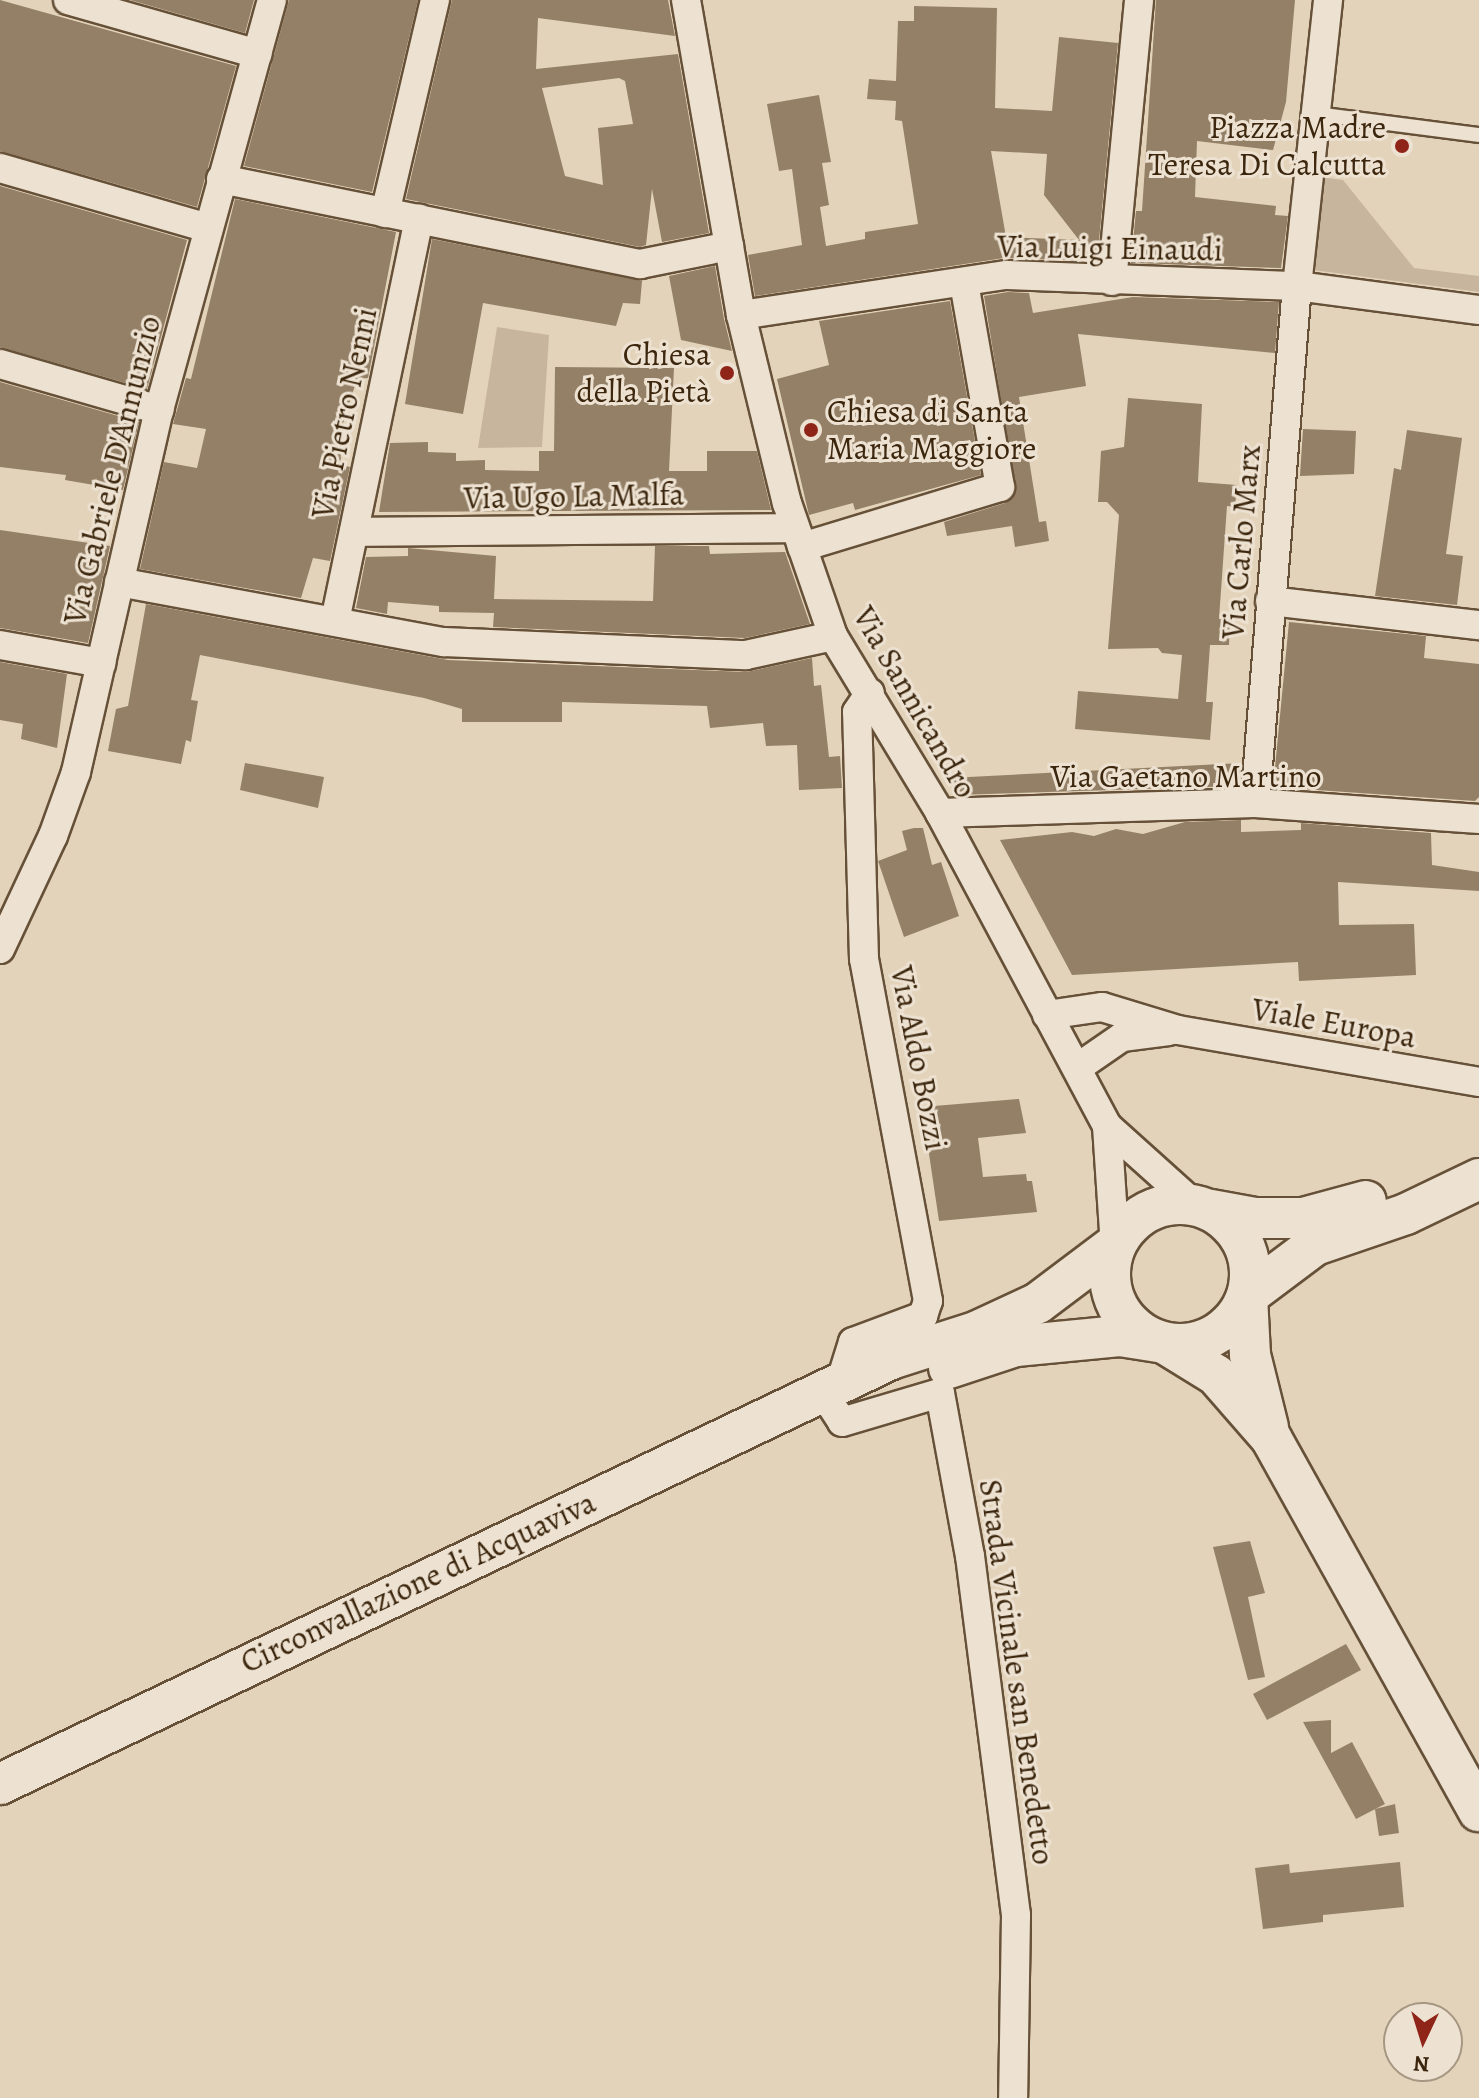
<!DOCTYPE html>
<meta charset="utf-8">
<style>
body{margin:0}
#map{position:relative;width:1479px;height:2098px;overflow:hidden;background:#e3d3ba;font-family:Alegreya,serif}
div>[style]{position:absolute}
.green>*{inset:0;background:#c7b69d}
.building>*{inset:0;background:#938067}
.roads{filter:drop-shadow(2px 0 #665138) drop-shadow(-2px 0 #665138) drop-shadow(0 2px #665138) drop-shadow(0 -2px #665138)}
.service>*{height:14px;margin:-7px;padding:0 7px;transform-origin:7px;border-radius:7px;background:#ede2d2}
.minor>*{height:28px;margin:-14px;padding:0 14px;transform-origin:14px;border-radius:14px;background:#ede2d2}
.secondary>*{height:40px;margin:-20px;padding:0 20px;transform-origin:20px;border-radius:20px;background:#ede2d2}
.secondary>.ring{margin:-20px;padding:0;box-sizing:content-box;background:none;border:40px solid #ede2d2;border-radius:50%}
.dots>*{width:22px;height:22px;translate:-50% -50%;box-sizing:border-box;border:4px solid #ede2d2;border-radius:50%}
span{translate:-50% -50%;white-space:nowrap;text-align:center;line-height:1.15;-webkit-text-stroke:6px #ede2d2;paint-order:stroke}
.poi-label{font-size:32px;color:#3c260d}
.right{translate:-100% -50%;text-align:right}
.left{translate:0 -50%;text-align:left}
.street-label{font-size:32px;color:#3c260d}
.north{position:absolute;left:1383px;top:2002px;width:80px;height:80px;box-sizing:border-box;background:#ede2d2;border:2px solid #a69783;border-radius:50%;rotate:184deg;font-size:22px;font-weight:700;line-height:32px;text-align:center;color:#3c260d}
.north::after{content:'';display:block;margin:auto;width:28px;height:36px;background:#8f2418;clip-path:polygon(50% 0,100% 100%,50% 72%,0 100%)}
</style>
<div id="map">
<div class="green">
<i style="clip-path:polygon(1321px 177px,1343px 180px,1414px 268px,1479px 276px,1479px 292px,1313px 270px)"></i>
<i style="clip-path:polygon(497px 327px,549px 335px,542px 447px,478px 448px)"></i>
</div>
<div class="building">
<i style="clip-path:polygon(0 0,236px 66px,197px 207px,0 151px)"></i>
<i style="clip-path:polygon(130px 0,254px 0,245px 33px)"></i>
<i style="clip-path:polygon(289px 0,418px 0,372px 192px,244px 166px)"></i>
<i style="clip-path:polygon(evenodd,452px 0,668px 0,675px 36px,538px 18px,536px 69px,678px 54px,709px 233px,662px 242px,652px 189px,646px 245px,640px 247px,406px 199px,452px 0,619px 78px,625px 81px,633px 124px,598px 128px,603px 185px,565px 176px,542px 88px,619px 78px)"></i>
<i style="clip-path:polygon(1156px 0,1295px 0,1286px 102px,1273px 150px,1197px 141px,1195px 197px,1276px 206px,1275px 215px,1288px 216px,1281px 268px,1131px 263px,1136px 211px,1142px 211px)"></i>
<i style="clip-path:polygon(evenodd,914px 6px,997px 8px,995px 108px,1052px 111px,1059px 37px,1118px 43px,1097px 261px,1004px 258px,755px 296px,748px 255px,802px 245px,792px 169px,779px 171px,767px 104px,819px 95px,831px 162px,822px 163px,829px 205px,820px 207px,826px 246px,865px 239px,865px 232px,918px 224px,902px 121px,895px 120px,896px 101px,867px 99px,869px 79px,896px 81px,898px 21px,914px 21px,914px 6px,991px 151px,1047px 154px,1044px 195px,1079px 240px,1006px 237px,991px 151px)"></i>
<i style="clip-path:polygon(0 186px,187px 240px,147px 389px,0 347px)"></i>
<i style="clip-path:polygon(235px 199px,396px 232px,368px 378px,357px 379px,340px 433px,341px 465px,350px 467px,330px 561px,313px 558px,301px 598px,140px 569px,164px 462px,197px 468px,206px 429px,173px 424px,186px 378px,191px 379px)"></i>
<i style="clip-path:polygon(432px 239px,642px 281px,640px 304px,623px 303px,616px 326px,483px 303px,463px 414px,405px 404px)"></i>
<i style="clip-path:polygon(715px 266px,724px 319px,732px 351px,681px 340px,669px 276px)"></i>
<i style="clip-path:polygon(1008px 292px,1029px 293px,1033px 313px,1133px 297px,1279px 302px,1275px 353px,1078px 334px,1086px 386px,1019px 397px,1039px 522px,1046px 521px,1049px 541px,1015px 547px,1012px 526px,947px 536px,944px 522px,1005px 503px,1016px 491px,984px 296px)"></i>
<i style="clip-path:polygon(950px 301px,981px 475px,855px 510px,853px 503px,809px 515px,777px 379px,829px 365px,819px 321px)"></i>
<i style="clip-path:polygon(555px 367px,674px 368px,669px 471px,707px 471px,707px 451px,757px 451px,771px 510px,379px 512px,390px 443px,428px 442px,428px 452px,456px 453px,456px 461px,485px 460px,485px 470px,539px 471px,539px 451px,554px 451px)"></i>
<i style="clip-path:polygon(0 382px,139px 422px,123px 490px,65px 480px,66px 475px,0 467px)"></i>
<i style="clip-path:polygon(1128px 398px,1202px 404px,1198px 482px,1237px 485px,1235px 507px,1227px 506px,1219px 619px,1230px 619px,1229px 645px,1210px 645px,1206px 702px,1213px 702px,1210px 740px,1075px 729px,1078px 691px,1178px 699px,1182px 655px,1162px 653px,1158px 648px,1108px 649px,1119px 515px,1107px 502px,1098px 502px,1101px 451px,1124px 447px)"></i>
<i style="clip-path:polygon(1303px 429px,1356px 431px,1354px 474px,1300px 476px)"></i>
<i style="clip-path:polygon(1407px 430px,1462px 438px,1446px 554px,1463px 556px,1457px 605px,1375px 596px,1394px 468px,1401px 470px)"></i>
<i style="clip-path:polygon(0 530px,110px 546px,88px 643px,0 628px)"></i>
<i style="clip-path:polygon(655px 546px,709px 546px,710px 554px,785px 552px,810px 624px,745px 638px,493px 627px,494px 613px,439px 612px,439px 606px,388px 602px,387px 614px,356px 608px,366px 557px,408px 556px,408px 548px,496px 556px,494px 599px,653px 601px)"></i>
<i style="clip-path:polygon(146px 604px,448px 660px,746px 672px,812px 658px,814px 686px,821px 685px,829px 757px,840px 756px,842px 788px,799px 790px,797px 745px,766px 746px,763px 723px,710px 728px,707px 706px,562px 702px,562px 722px,462px 722px,462px 709px,424px 698px,200px 655px,191px 700px,198px 701px,191px 742px,186px 740px,181px 764px,108px 751px,116px 709px,128px 706px)"></i>
<i style="clip-path:polygon(1289px 622px,1426px 636px,1424px 658px,1479px 664px,1479px 797px,1475px 801px,1302px 789px,1302px 784px,1280px 783px,1274px 778px)"></i>
<i style="clip-path:polygon(0 662px,67px 674px,57px 748px,21px 739px,23px 724px,0 720px)"></i>
<i style="clip-path:polygon(245px 763px,324px 777px,318px 808px,240px 790px)"></i>
<i style="clip-path:polygon(1241px 763px,1239px 786px,957px 795px,949px 778px)"></i>
<i style="clip-path:polygon(1241px 820px,1241px 832px,1301px 830px,1301px 823px,1431px 833px,1432px 865px,1479px 872px,1479px 891px,1338px 882px,1339px 925px,1414px 924px,1416px 975px,1299px 981px,1298px 962px,1072px 975px,1000px 840px,1072px 832px,1094px 836px,1116px 829px,1143px 834px,1185px 822px)"></i>
<i style="clip-path:polygon(914px 828px,923px 828px,932px 865px,941px 862px,959px 916px,904px 937px,878px 861px,907px 850px,902px 831px)"></i>
<i style="clip-path:polygon(1019px 1099px,1026px 1133px,978px 1138px,983px 1177px,1026px 1174px,1027px 1181px,1032px 1181px,1037px 1212px,939px 1221px,922px 1107px)"></i>
<i style="clip-path:polygon(1250px 1541px,1265px 1593px,1248px 1597px,1265px 1677px,1248px 1680px,1213px 1547px)"></i>
<i style="clip-path:polygon(1346px 1644px,1361px 1670px,1267px 1720px,1253px 1694px)"></i>
<i style="clip-path:polygon(1331px 1720px,1331px 1753px,1352px 1742px,1385px 1804px,1356px 1819px,1303px 1722px)"></i>
<i style="clip-path:polygon(1395px 1804px,1399px 1833px,1379px 1836px,1375px 1809px)"></i>
<i style="clip-path:polygon(1400px 1862px,1404px 1907px,1323px 1915px,1323px 1922px,1263px 1929px,1255px 1868px,1289px 1864px,1290px 1873px)"></i>
</div>
<div class="roads">
<div class="service">
<i style="left:1317px;top:114px;width:163px;rotate:7.4deg"></i>
</div>
<div class="minor">
<i style="left:68px;top:0;width:197px;rotate:15.9deg"></i>
<i style="left:686px;top:0;width:320px;rotate:80.1deg"></i>
<i style="left:741px;top:315px;width:194px;rotate:76.3deg"></i>
<i style="left:787px;top:503px;width:141px;rotate:70.9deg"></i>
<i style="left:833px;top:636px;width:207px;rotate:58.8deg"></i>
<i style="left:940px;top:813px;width:355px;rotate:61.9deg"></i>
<i style="left:1107px;top:1126px;width:118px;rotate:41.9deg"></i>
<i style="left:0;top:168px;width:216px;rotate:16.1deg"></i>
<i style="left:221px;top:179px;width:428px;rotate:11.5deg"></i>
<i style="left:640px;top:264px;width:91px;rotate:-11.4deg"></i>
<i style="left:385px;top:213px;width:219px;rotate:-76.8deg"></i>
<i style="left:1112px;top:281px;width:282px;rotate:-84.5deg"></i>
<i style="left:741px;top:315px;width:269px;rotate:-8.6deg"></i>
<i style="left:1007px;top:275px;width:290px;rotate:2.2deg"></i>
<i style="left:1297px;top:286px;width:184px;rotate:7.5deg"></i>
<i style="left:0;top:364px;width:166px;rotate:16.1deg"></i>
<i style="left:354px;top:532px;width:441px;rotate:-0.5deg"></i>
<i style="left:802px;top:547px;width:207px;rotate:-16.9deg"></i>
<i style="left:1000px;top:487px;width:208px;rotate:-100deg"></i>
<i style="left:119px;top:582px;width:330px;rotate:10.5deg"></i>
<i style="left:444px;top:642px;width:302px;rotate:2.5deg"></i>
<i style="left:746px;top:655px;width:89px;rotate:-12.3deg"></i>
<i style="left:1270px;top:601px;width:210px;rotate:6.6deg"></i>
<i style="left:335px;top:621px;width:411px;rotate:-78.2deg"></i>
<i style="left:0;top:645px;width:103px;rotate:10.1deg"></i>
<i style="left:1255px;top:803px;width:519px;rotate:-85.36deg"></i>
<i style="left:1297px;top:286px;width:288px;rotate:-83.8deg"></i>
<i style="left:940px;top:813px;width:315px;rotate:-1.8deg"></i>
<i style="left:1255px;top:803px;width:225px;rotate:4.1deg"></i>
<i style="left:0;top:949px;width:125px;rotate:-64.9deg"></i>
<i style="left:53px;top:836px;width:68px;rotate:-70.2deg"></i>
<i style="left:76px;top:772px;width:371px;rotate:-77.1deg"></i>
<i style="left:159px;top:410px;width:425px;rotate:-74.6deg"></i>
<i style="left:1047px;top:1015px;width:56px;rotate:-8.3deg"></i>
<i style="left:1102px;top:1007px;width:79px;rotate:16.8deg"></i>
<i style="left:1178px;top:1030px;width:305px;rotate:9.8deg"></i>
<i style="left:1077px;top:1068px;width:55px;rotate:-34.6deg"></i>
<i style="left:1122px;top:1037px;width:47px;rotate:-7.3deg"></i>
<i style="left:1107px;top:1126px;width:119px;rotate:86.2deg"></i>
<i style="left:839px;top:1387px;width:47px;rotate:-72.7deg"></i>
<i style="left:853px;top:1342px;width:75px;rotate:-20.4deg"></i>
<i style="left:923px;top:1316px;width:16px;rotate:-72deg"></i>
<i style="left:928px;top:1301px;width:348px;rotate:-100.6deg"></i>
<i style="left:864px;top:959px;width:247px;rotate:-91.6deg"></i>
<i style="left:857px;top:712px;width:23px;rotate:-56deg"></i>
<i style="left:824px;top:1394px;width:33px;rotate:57deg"></i>
<i style="left:842px;top:1422px;width:102px;rotate:-16.5deg"></i>
<i style="left:940px;top:1393px;width:166px;rotate:79.6deg"></i>
<i style="left:970px;top:1556px;width:362px;rotate:82.7deg"></i>
<i style="left:1016px;top:1915px;width:183px;rotate:90.9deg"></i>
</div>
<div class="secondary">
<i class="ring" style="left:1110px;top:1204px;width:100px;height:100px"></i>
<i style="left:1211px;top:1210px;width:46px;rotate:10.1deg"></i>
<i style="left:1256px;top:1218px;width:47px"></i>
<i style="left:1303px;top:1218px;width:65px;rotate:-15.1deg"></i>
<i style="left:949px;top:1368px;width:71px;rotate:-18.2deg"></i>
<i style="left:1016px;top:1346px;width:104px;rotate:-5.5deg"></i>
<i style="left:1120px;top:1336px;width:45px;rotate:9deg"></i>
<i style="left:1164px;top:1343px;width:61px;rotate:31.6deg"></i>
<i style="left:1216px;top:1375px;width:84px;rotate:48.9deg"></i>
<i style="left:1271px;top:1438px;width:427px;rotate:60.9deg"></i>
<i style="left:1268px;top:1427px;width:74px;rotate:-104deg"></i>
<i style="left:1250px;top:1355px;width:59px;rotate:-92.9deg"></i>
<i style="left:1247px;top:1296px;width:85px;rotate:-36.9deg"></i>
<i style="left:1315px;top:1245px;width:96px;rotate:-18.8deg"></i>
<i style="left:1406px;top:1214px;width:81px;rotate:-25.6deg"></i>
<i style="left:0;top:1784px;width:987px;rotate:-25.5deg"></i>
<i style="left:891px;top:1359px;width:91px;rotate:-17.8deg"></i>
<i style="left:978px;top:1331px;width:66px;rotate:-25deg"></i>
<i style="left:1038px;top:1303px;width:96px;rotate:-37deg"></i>
</div>
</div>
<div class="dots">
<i style="left:1402px;top:146px;background:#8f2418"></i>
<i style="left:727px;top:373px;background:#8f2418"></i>
<i style="left:811px;top:430px;background:#8f2418"></i>
</div>
<div class="poi-label">
<span class="right" style="left:1386px;top:146px">Piazza Madre<br>Teresa Di Calcutta</span>
<span class="right" style="left:711px;top:373px">Chiesa<br>della Pietà</span>
<span class="left" style="left:827px;top:430px">Chiesa di Santa<br>Maria Maggiore</span>
</div>
<div class="street-label">
<span style="left:1110px;top:248px;rotate:1deg">Via Luigi Einaudi</span>
<span style="left:344px;top:413px;rotate:-78deg">Via Pietro Nenni</span>
<span style="left:112px;top:470px;rotate:-76deg">Via Gabriele D'Annunzio</span>
<span style="left:574px;top:496px;rotate:-1deg">Via Ugo La Malfa</span>
<span style="left:1241px;top:542px;rotate:-85deg">Via Carlo Marx</span>
<span style="left:915px;top:702px;rotate:60deg">Via Sannicandro</span>
<span style="left:1186px;top:776px">Via Gaetano Martino</span>
<span style="left:1334px;top:1023px;rotate:10deg">Viale Europa</span>
<span style="left:919px;top:1058px;rotate:79deg">Via Aldo Bozzi</span>
<span style="left:418px;top:1582px;rotate:-25deg">Circonvallazione di Acquaviva</span>
<span style="left:1017px;top:1672px;rotate:82deg">Strada Vicinale san Benedetto</span>
</div>
<div class="north">N</div>
</div>
